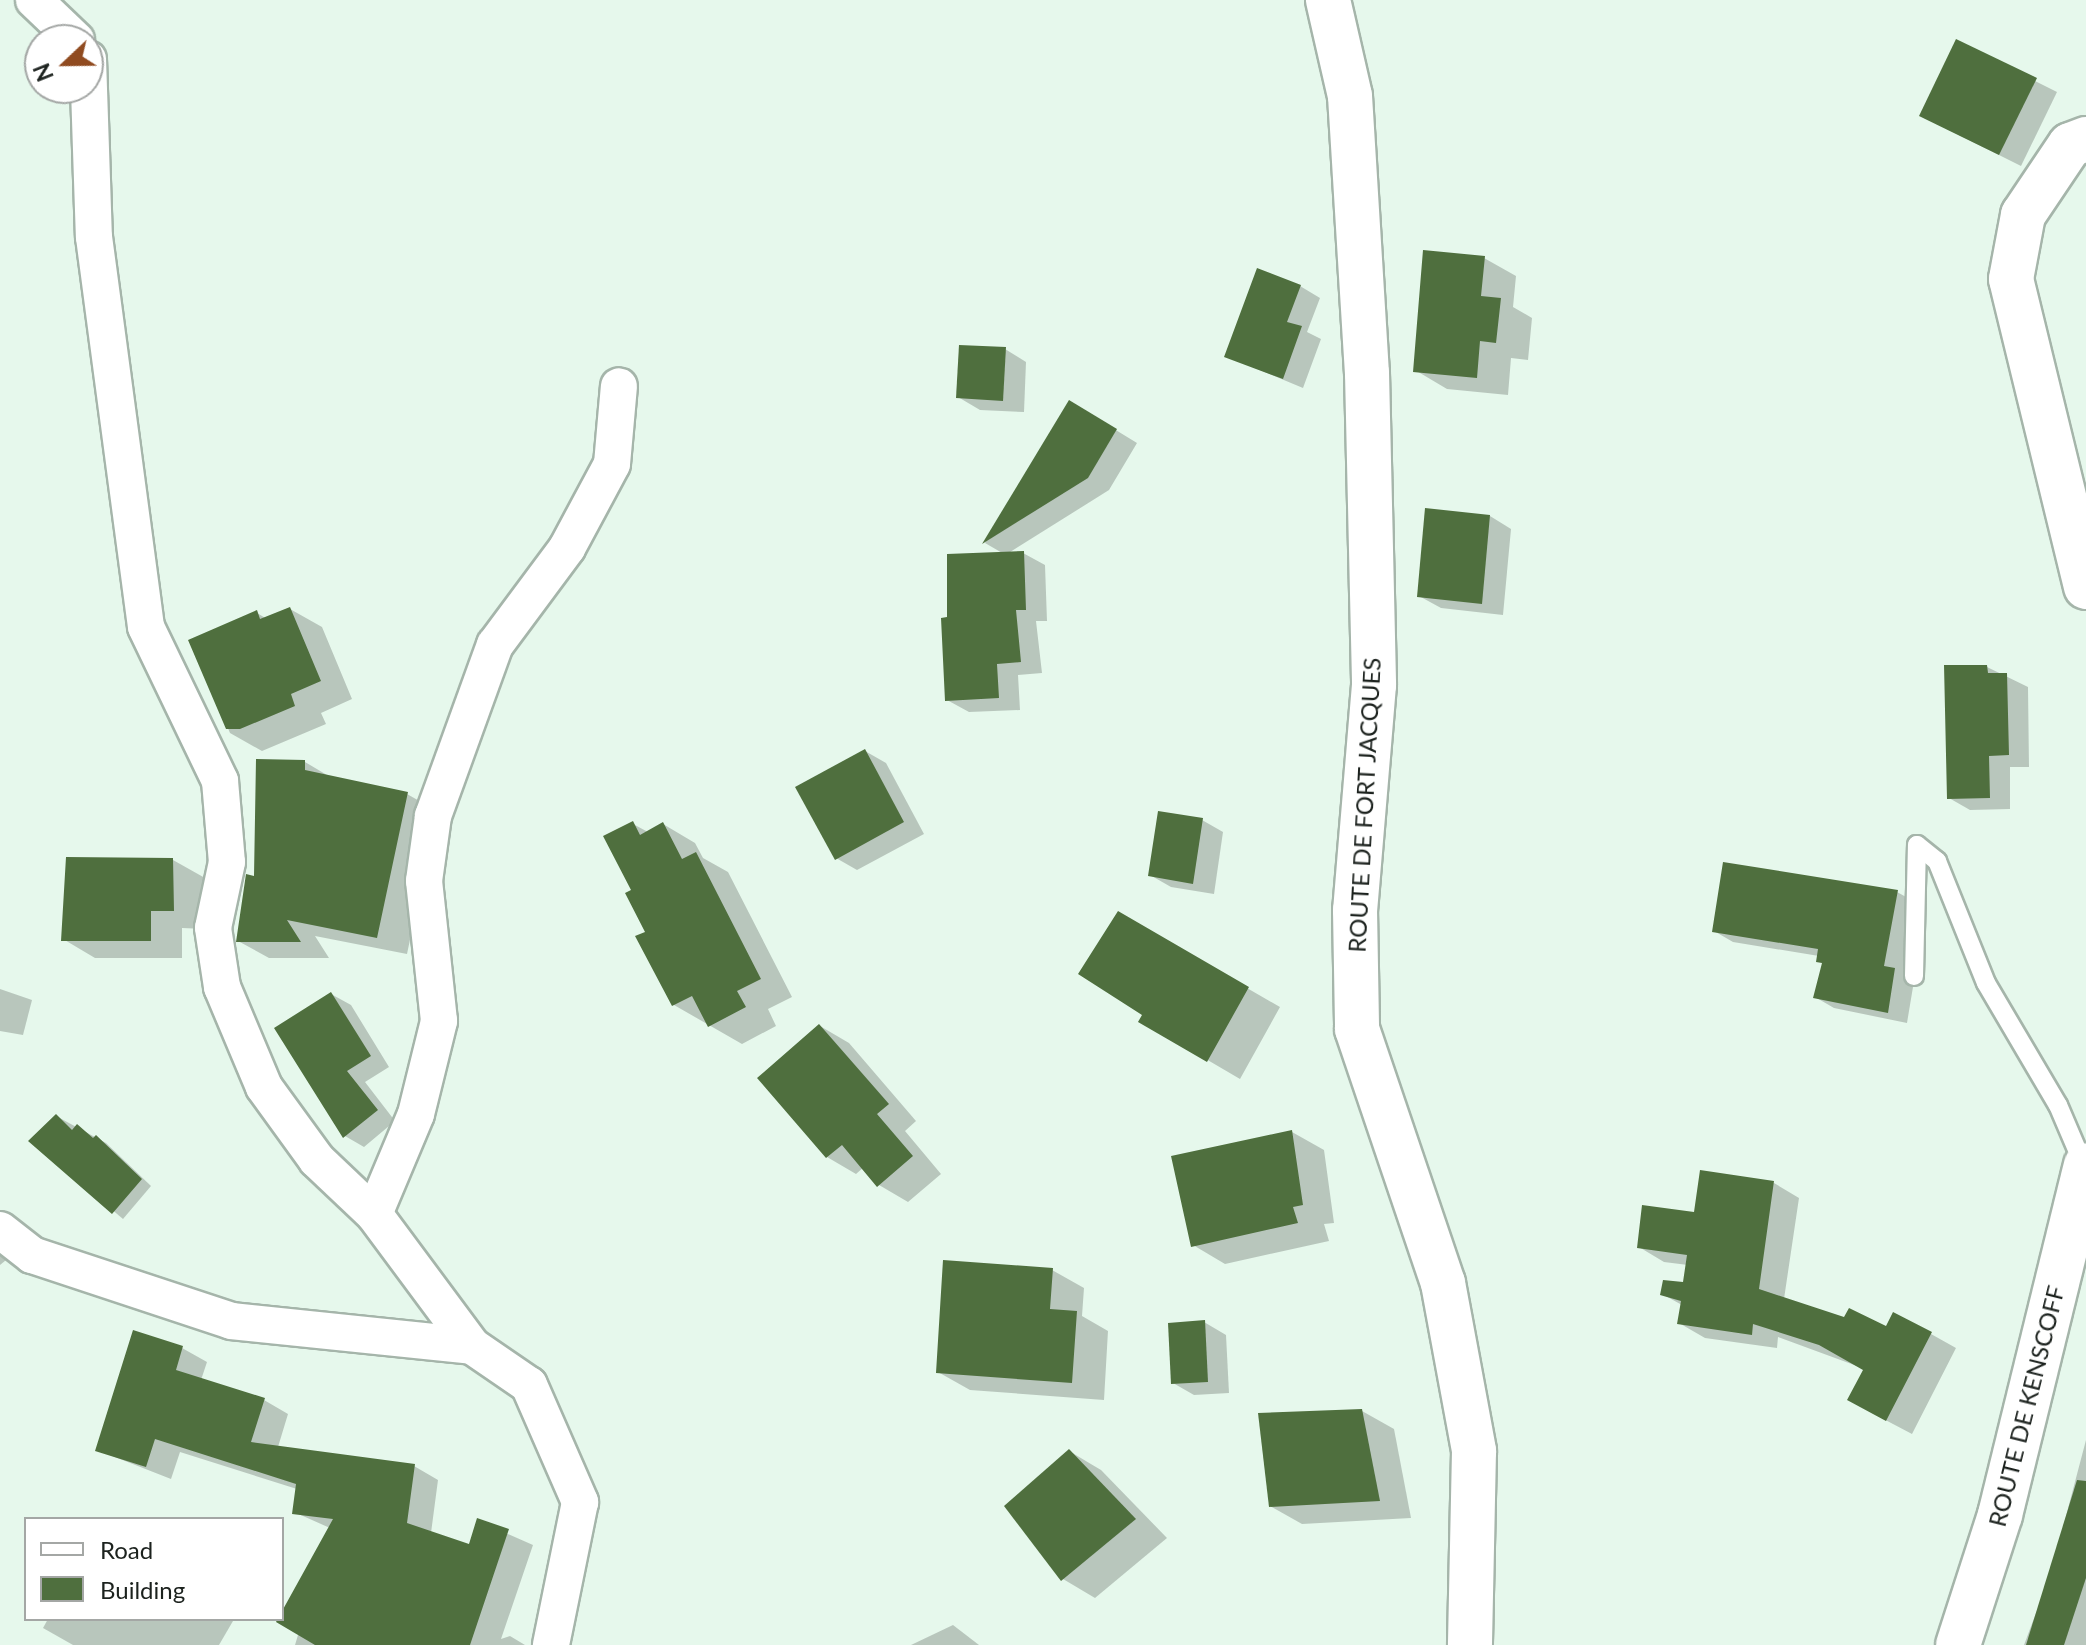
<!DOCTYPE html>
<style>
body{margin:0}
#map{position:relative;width:2086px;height:1645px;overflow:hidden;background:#e6f8ec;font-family:Lato,sans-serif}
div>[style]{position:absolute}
.shadow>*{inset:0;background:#0003}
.building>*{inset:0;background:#4f6f3e}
.roads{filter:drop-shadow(2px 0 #a5b5aa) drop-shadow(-2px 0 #a5b5aa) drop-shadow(0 2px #a5b5aa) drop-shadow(0 -2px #a5b5aa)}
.service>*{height:18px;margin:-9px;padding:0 9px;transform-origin:9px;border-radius:9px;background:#fff}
.minor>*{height:36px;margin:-18px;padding:0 18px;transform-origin:18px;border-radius:18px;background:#fff}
.tertiary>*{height:44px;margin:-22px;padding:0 22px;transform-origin:22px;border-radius:22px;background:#fff}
.secondary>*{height:44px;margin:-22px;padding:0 22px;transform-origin:22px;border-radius:22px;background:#fff}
span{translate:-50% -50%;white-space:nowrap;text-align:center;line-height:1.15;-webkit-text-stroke:8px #fff;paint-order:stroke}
.street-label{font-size:24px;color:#1c221e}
.legend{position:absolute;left:24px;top:1517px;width:260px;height:104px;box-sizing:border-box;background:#fff;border:2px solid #a4a7a5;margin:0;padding:10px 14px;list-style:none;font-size:24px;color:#1c221e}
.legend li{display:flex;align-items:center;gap:16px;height:40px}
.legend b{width:40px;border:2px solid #a4a7a5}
.north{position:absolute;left:24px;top:24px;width:80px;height:80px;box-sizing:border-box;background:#fff;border:2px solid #a4a7a5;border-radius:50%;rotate:248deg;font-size:22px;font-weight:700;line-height:32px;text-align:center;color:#1c221e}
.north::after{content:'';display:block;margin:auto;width:28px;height:36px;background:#904b20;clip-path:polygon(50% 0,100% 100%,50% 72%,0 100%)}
</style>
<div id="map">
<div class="shadow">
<i style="clip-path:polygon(1957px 42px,2057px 92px,2021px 166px,1943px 127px)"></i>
<i style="clip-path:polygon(1484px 258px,1516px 276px,1513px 307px,1532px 318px,1528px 360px,1511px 358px,1508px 395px,1447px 389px,1415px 370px)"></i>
<i style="clip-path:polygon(1300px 286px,1320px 298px,1307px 332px,1321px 339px,1303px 388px,1226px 356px)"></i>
<i style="clip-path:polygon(1005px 349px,1026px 362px,1024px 412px,980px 410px,958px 397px)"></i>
<i style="clip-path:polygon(1070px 402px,1137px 443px,1109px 490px,1007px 554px,1023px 553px,1045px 565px,1047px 621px,1036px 621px,1042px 673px,1018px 675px,1020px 710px,969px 712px,947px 700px,949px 619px,1004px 554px,985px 543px)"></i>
<i style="clip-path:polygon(1490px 516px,1511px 529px,1503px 615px,1441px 608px,1419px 596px)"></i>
<i style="clip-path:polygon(290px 609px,322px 627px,352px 699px,321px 713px,326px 724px,262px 751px,230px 733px,190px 641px,257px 613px,267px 619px)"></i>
<i style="clip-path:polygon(1987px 667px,2028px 687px,2029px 767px,2010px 767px,2010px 809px,1970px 810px,1949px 798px)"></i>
<i style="clip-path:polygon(865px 751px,886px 763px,924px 834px,857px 870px,836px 858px)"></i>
<i style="clip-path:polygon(305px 762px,332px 778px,407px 794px,437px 811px,407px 954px,315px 936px,329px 958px,269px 958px,238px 941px,256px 878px)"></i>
<i style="clip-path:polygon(1202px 820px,1223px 832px,1214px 894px,1171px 887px,1150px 875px)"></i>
<i style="clip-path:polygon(633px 824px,648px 832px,663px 824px,695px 843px,703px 858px,728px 872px,792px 997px,768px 1009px,776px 1026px,742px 1044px,674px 1005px,634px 891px)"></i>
<i style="clip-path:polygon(173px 860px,205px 878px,205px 929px,182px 928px,182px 958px,95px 958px,63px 939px)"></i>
<i style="clip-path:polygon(1897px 892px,1917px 903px,1903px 975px,1914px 981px,1907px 1023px,1834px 1008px,1815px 997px,1823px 964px,1819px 956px,1733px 942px,1714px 931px)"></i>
<i style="clip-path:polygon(1119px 914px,1280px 1007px,1240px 1079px,1141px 1021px,1145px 1014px)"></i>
<i style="clip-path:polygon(0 989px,32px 1000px,23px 1035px,0 1031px)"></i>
<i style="clip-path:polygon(331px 994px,351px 1005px,389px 1067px,365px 1082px,395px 1121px,364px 1147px,345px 1136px)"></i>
<i style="clip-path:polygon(820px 1026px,849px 1043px,916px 1121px,905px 1131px,941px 1174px,908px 1202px,879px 1185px,864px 1167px,856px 1174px,827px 1157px)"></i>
<i style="clip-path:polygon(56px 1116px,106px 1143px,151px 1186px,123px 1219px,31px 1141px)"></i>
<i style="clip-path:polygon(1292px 1132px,1324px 1150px,1334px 1223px,1324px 1224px,1329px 1241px,1225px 1264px,1193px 1245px)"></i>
<i style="clip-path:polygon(1774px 1183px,1799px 1198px,1784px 1299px,1845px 1319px,1931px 1334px,1956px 1348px,1912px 1434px,1874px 1414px,1865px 1369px,1778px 1337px,1777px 1348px,1705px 1338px,1679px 1323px,1682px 1305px,1662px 1294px,1685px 1284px,1688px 1265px,1664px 1262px,1639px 1247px,1695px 1215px)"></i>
<i style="clip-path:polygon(0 1243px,11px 1256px,0 1265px)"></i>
<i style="clip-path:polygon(1052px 1270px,1084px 1288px,1082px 1316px,1108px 1331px,1104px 1400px,970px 1390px,938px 1372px)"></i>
<i style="clip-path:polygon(1204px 1322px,1226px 1335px,1229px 1393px,1194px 1395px,1173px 1383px)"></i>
<i style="clip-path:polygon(182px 1348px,207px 1362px,201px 1380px,264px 1400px,288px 1414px,278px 1447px,414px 1466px,438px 1480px,431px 1533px,470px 1547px,478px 1521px,533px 1545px,501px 1639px,510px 1636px,525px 1645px,295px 1645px,330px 1528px,294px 1512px,297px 1489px,180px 1452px,171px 1479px,97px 1450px)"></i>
<i style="clip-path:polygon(1362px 1411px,1394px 1429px,1411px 1518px,1302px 1524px,1270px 1506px)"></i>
<i style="clip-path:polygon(2086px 1440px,2086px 1645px,2024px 1645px,2051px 1573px)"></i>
<i style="clip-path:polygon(1069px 1451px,1101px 1470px,1167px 1538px,1095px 1598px,1063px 1579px)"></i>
<i style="clip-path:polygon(48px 1619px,232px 1619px,233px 1621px,219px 1645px,73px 1645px,43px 1628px)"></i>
<i style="clip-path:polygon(953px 1625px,979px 1645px,911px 1645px)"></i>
</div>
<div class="building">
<i style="clip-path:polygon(1956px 39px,2037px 78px,1999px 155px,1919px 116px)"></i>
<i style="clip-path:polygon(1423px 250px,1485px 256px,1481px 296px,1501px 298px,1496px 343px,1480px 341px,1477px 378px,1413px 372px)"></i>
<i style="clip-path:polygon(1257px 268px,1301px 285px,1287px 322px,1302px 326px,1283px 379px,1224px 357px)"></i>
<i style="clip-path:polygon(959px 345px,1006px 347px,1003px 401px,956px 398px)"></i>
<i style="clip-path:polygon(1069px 400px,1117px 429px,1088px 478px,982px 544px)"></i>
<i style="clip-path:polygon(1425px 508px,1490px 515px,1482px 604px,1417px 597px)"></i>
<i style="clip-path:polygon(1024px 551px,1026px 610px,1016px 610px,1021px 662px,997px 664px,999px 698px,945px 701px,941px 618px,947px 617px,947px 554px)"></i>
<i style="clip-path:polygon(290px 607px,321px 681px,291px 694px,295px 706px,240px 729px,226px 729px,188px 640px,257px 610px,260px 619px)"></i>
<i style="clip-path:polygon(1944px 665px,1987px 665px,1988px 673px,2007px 673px,2009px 755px,1989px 756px,1990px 798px,1947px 799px)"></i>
<i style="clip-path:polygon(865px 749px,904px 822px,835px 860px,795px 787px)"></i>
<i style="clip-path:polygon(256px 759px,305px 760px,305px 770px,408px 792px,377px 938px,287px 920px,301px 942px,236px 942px,246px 874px,254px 876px)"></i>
<i style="clip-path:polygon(1158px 811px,1203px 818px,1193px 884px,1148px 876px)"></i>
<i style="clip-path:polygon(633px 821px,640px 835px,663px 822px,682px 859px,696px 852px,761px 979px,737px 991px,746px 1007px,708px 1027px,692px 996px,672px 1006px,635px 936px,645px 932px,625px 893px,631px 890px,603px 836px)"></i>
<i style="clip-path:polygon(66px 857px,173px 858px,174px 911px,151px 911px,151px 941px,61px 941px)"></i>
<i style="clip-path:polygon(1723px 862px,1898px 890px,1884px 966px,1895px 968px,1888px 1013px,1813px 998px,1822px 963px,1816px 962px,1818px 949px,1712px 932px)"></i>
<i style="clip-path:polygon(1118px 911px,1249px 987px,1207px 1062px,1138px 1022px,1142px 1015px,1078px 974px)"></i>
<i style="clip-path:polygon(331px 992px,371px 1056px,347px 1071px,378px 1110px,343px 1138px,274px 1028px)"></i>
<i style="clip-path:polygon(819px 1024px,889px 1104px,877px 1114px,913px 1156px,877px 1187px,842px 1145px,826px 1158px,757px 1078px)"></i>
<i style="clip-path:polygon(56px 1114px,72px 1130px,77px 1124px,93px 1138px,96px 1135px,142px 1179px,112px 1214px,28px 1141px)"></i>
<i style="clip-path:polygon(1292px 1130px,1303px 1205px,1293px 1207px,1298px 1223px,1191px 1247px,1171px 1156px)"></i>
<i style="clip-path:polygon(1700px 1170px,1774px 1181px,1759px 1289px,1844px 1317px,1849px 1308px,1886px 1326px,1893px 1312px,1932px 1332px,1886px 1421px,1847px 1400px,1863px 1370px,1819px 1345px,1753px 1324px,1752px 1335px,1677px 1324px,1681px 1301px,1660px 1295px,1663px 1280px,1683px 1282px,1687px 1255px,1637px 1248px,1642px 1205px,1694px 1212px)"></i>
<i style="clip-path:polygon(943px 1260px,1053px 1268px,1050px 1309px,1077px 1311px,1072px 1383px,936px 1373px)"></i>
<i style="clip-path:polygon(1205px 1320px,1208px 1382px,1171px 1384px,1168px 1323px)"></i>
<i style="clip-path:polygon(133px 1330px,183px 1346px,176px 1370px,265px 1398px,251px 1442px,415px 1464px,407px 1523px,469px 1544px,477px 1518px,509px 1529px,470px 1645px,315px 1645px,276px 1622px,333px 1519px,292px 1514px,296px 1484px,155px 1439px,146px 1467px,95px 1451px)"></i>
<i style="clip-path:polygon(1362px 1409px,1380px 1501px,1269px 1507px,1258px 1413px)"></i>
<i style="clip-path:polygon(1069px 1449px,1136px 1519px,1061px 1581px,1004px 1506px)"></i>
<i style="clip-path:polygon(2077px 1480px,2086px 1481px,2086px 1578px,2064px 1645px,2026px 1645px)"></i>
</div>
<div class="roads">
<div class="service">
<i style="left:1914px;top:976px;width:131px;rotate:-88.7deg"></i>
<i style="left:1917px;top:845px;width:26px;rotate:39deg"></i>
<i style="left:1937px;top:861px;width:131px;rotate:68.1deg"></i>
<i style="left:1986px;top:983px;width:142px;rotate:59.5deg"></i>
<i style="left:2058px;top:1105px;width:66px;rotate:66.9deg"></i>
</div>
<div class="minor">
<i style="left:34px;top:0;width:58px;rotate:43.6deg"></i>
<i style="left:88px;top:59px;width:178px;rotate:88.1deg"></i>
<i style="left:94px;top:237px;width:393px;rotate:82.4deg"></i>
<i style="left:146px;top:627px;width:171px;rotate:64.3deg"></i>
<i style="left:220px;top:781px;width:81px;rotate:85.1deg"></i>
<i style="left:227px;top:862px;width:67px;rotate:102deg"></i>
<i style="left:213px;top:928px;width:60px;rotate:81.3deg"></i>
<i style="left:222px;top:987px;width:108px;rotate:67.2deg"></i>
<i style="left:264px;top:1087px;width:90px;rotate:54deg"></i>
<i style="left:317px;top:1160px;width:79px;rotate:43.5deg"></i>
<i style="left:374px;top:1214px;width:164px;rotate:53.4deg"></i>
<i style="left:374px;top:1214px;width:108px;rotate:-67.2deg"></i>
<i style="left:416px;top:1114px;width:96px;rotate:-76.1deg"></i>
<i style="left:439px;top:1021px;width:141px;rotate:-96.1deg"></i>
<i style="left:424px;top:881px;width:66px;rotate:-82.1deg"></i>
<i style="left:433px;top:816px;width:182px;rotate:-70.1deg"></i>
<i style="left:495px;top:645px;width:121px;rotate:-53.4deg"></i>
<i style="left:567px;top:548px;width:95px;rotate:-61.8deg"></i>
<i style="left:612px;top:464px;width:78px;rotate:-84.9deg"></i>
<i style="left:0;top:1230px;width:41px;rotate:38deg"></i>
<i style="left:32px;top:1255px;width:210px;rotate:18.3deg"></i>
<i style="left:231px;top:1321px;width:242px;rotate:5.9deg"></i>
<i style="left:472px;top:1346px;width:69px;rotate:34.4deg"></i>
<i style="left:529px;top:1385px;width:128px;rotate:66.4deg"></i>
<i style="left:580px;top:1502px;width:146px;rotate:101.5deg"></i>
</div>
<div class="tertiary">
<i style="left:1328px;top:0;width:98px;rotate:77.1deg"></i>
<i style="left:1350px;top:96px;width:278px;rotate:86.5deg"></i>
<i style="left:1367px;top:373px;width:312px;rotate:88.7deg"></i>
<i style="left:1374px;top:685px;width:226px;rotate:94.8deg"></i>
<i style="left:1355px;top:910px;width:119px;rotate:89deg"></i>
<i style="left:1357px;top:1029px;width:268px;rotate:71.3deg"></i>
<i style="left:1443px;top:1283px;width:171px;rotate:79.5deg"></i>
<i style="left:1474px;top:1451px;width:194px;rotate:91.2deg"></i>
</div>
<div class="secondary">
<i style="left:2086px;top:139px;width:17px;rotate:159deg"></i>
<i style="left:2070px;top:145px;width:84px;rotate:123.9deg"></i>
<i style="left:2023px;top:215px;width:65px;rotate:100.6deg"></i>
<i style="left:2011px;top:279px;width:317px;rotate:76.3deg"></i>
<i style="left:1958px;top:1645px;width:137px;rotate:-72.1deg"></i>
<i style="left:2000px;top:1515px;width:360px;rotate:-76.2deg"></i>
</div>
</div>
<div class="street-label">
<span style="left:1364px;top:805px;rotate:-87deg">ROUTE DE FORT JACQUES</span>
<span style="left:2026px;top:1406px;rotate:-76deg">ROUTE DE KENSCOFF</span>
</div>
<ul class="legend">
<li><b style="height:10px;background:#fff"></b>Road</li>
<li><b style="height:22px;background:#4f6f3e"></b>Building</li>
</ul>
<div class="north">N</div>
</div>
